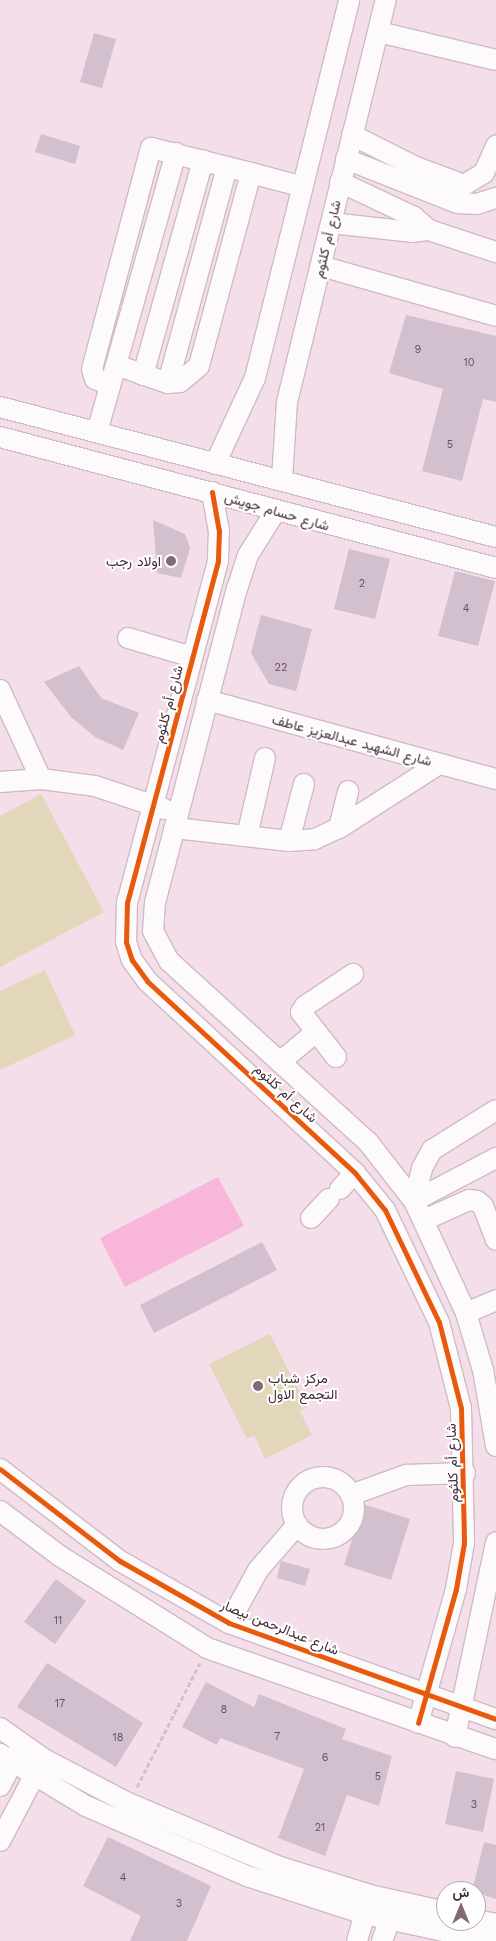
<!DOCTYPE html>
<meta charset="utf-8">
<style>
body{margin:0}
#map{position:relative;width:496px;height:1941px;overflow:hidden;background:#f3dee9;font-family:"Work Sans",Vazirmatn,sans-serif}
div>[style]{position:absolute}
.green>*{inset:0;background:#e2d7bb}
.water>*{inset:0;background:#f8b6da}
.building>*{inset:0;background:#d3c0ce}
.path>*{height:3px;margin-top:-1.5px;transform-origin:0;background:repeating-linear-gradient(90deg,#cec5c9 0 5px,transparent 0 7.5px)}
.roads{filter:drop-shadow(1px 0 #d0bac5) drop-shadow(-1px 0 #d0bac5) drop-shadow(0 1px #d0bac5) drop-shadow(0 -1px #d0bac5)}
.minor>*{height:20px;margin:-10px;padding:0 10px;transform-origin:10px;border-radius:10px;background:#fdfafc}
.minor>.ring{margin:-10px;padding:0;box-sizing:content-box;background:none;border:20px solid #fdfafc;border-radius:50%}
.cycleway>*{height:5px;margin:-2.5px;padding:0 2.5px;transform-origin:2.5px;border-radius:2.5px;background:#e8590c}
.dots>*{width:14px;height:14px;translate:-50% -50%;box-sizing:border-box;border:2px solid #fff;border-radius:50%}
span{translate:-50% -50%;white-space:nowrap;text-align:center;line-height:1.15;-webkit-text-stroke:4px #fff;paint-order:stroke}
.number-label{font-size:11px;color:#67505e}
.number-label span{-webkit-text-stroke-width:0}
.street-label{font-size:14px;color:#432a38}
.poi-label{font-size:14px;color:#432a38}
.right{translate:-100% -50%;text-align:right}
.left{translate:0 -50%;text-align:left}
.north{position:absolute;left:436px;top:1881px;width:50px;height:50px;box-sizing:border-box;background:#fff;border:1px solid #b4aaaf;border-radius:50%;rotate:0deg;font-size:14px;font-weight:700;line-height:20px;text-align:center;color:#432a38}
.north::after{content:'';display:block;margin:auto;width:18px;height:22px;background:#816976;clip-path:polygon(50% 0,100% 100%,50% 72%,0 100%)}
</style>
<div id="map">
<div class="green">
<i style="clip-path:polygon(41px 794px,104px 912px,0 967px,0 816px)"></i>
<i style="clip-path:polygon(45px 970px,75px 1035px,0 1070px,0 991px)"></i>
<i style="clip-path:polygon(270px 1334px,307px 1407px,300px 1411px,312px 1435px,265px 1459px,254px 1435px,247px 1439px,209px 1364px)"></i>
</div>
<div class="water">
<i style="clip-path:polygon(218px 1177px,244px 1226px,125px 1287px,100px 1238px)"></i>
</div>
<div class="building">
<i style="clip-path:polygon(94px 33px,116px 39px,102px 88px,80px 82px)"></i>
<i style="clip-path:polygon(41px 134px,80px 146px,75px 164px,35px 152px)"></i>
<i style="clip-path:polygon(406px 315px,496px 336px,496px 402px,483px 399px,462px 481px,422px 471px,443px 389px,389px 373px)"></i>
<i style="clip-path:polygon(153px 520px,185px 534px,190px 548px,181px 578px,157px 573px)"></i>
<i style="clip-path:polygon(349px 549px,390px 559px,375px 619px,334px 609px)"></i>
<i style="clip-path:polygon(455px 571px,495px 581px,478px 646px,438px 636px)"></i>
<i style="clip-path:polygon(261px 615px,312px 629px,296px 691px,269px 684px,251px 653px)"></i>
<i style="clip-path:polygon(79px 666px,101px 698px,139px 713px,123px 750px,95px 737px,71px 717px,44px 682px)"></i>
<i style="clip-path:polygon(262px 1242px,277px 1270px,154px 1333px,140px 1305px)"></i>
<i style="clip-path:polygon(363px 1504px,410px 1519px,391px 1580px,344px 1565px)"></i>
<i style="clip-path:polygon(281px 1561px,310px 1569px,305px 1586px,277px 1578px)"></i>
<i style="clip-path:polygon(56px 1579px,86px 1601px,55px 1644px,24px 1622px)"></i>
<i style="clip-path:polygon(47px 1663px,143px 1723px,116px 1767px,17px 1707px)"></i>
<i style="clip-path:polygon(206px 1682px,254px 1707px,259px 1694px,346px 1729px,342px 1739px,392px 1756px,379px 1806px,347px 1795px,325px 1856px,278px 1838px,304px 1769px,220px 1738px,217px 1745px,182px 1727px)"></i>
<i style="clip-path:polygon(456px 1771px,494px 1779px,483px 1832px,445px 1824px)"></i>
<i style="clip-path:polygon(108px 1837px,211px 1886px,187px 1941px,130px 1941px,141px 1916px,83px 1886px)"></i>
<i style="clip-path:polygon(484px 1842px,496px 1845px,496px 1899px,472px 1891px)"></i>
</div>
<div class="path">
<i style="left:137px;top:1787px;width:139px;rotate:-63.1deg"></i>
</div>
<div class="roads">
<div class="minor">
<i style="left:379px;top:32px;width:120px;rotate:13.5deg"></i>
<i style="left:352px;top:135px;width:74px;rotate:26.6deg"></i>
<i style="left:418px;top:168px;width:49px;rotate:20.3deg"></i>
<i style="left:464px;top:185px;width:23px;rotate:-31deg"></i>
<i style="left:484px;top:173px;width:30px;rotate:-66deg"></i>
<i style="left:346px;top:159px;width:119px;rotate:21.6deg"></i>
<i style="left:457px;top:203px;width:20px;rotate:3deg"></i>
<i style="left:477px;top:204px;width:20px;rotate:-18deg"></i>
<i style="left:251px;top:173px;width:51px;rotate:14.9deg"></i>
<i style="left:340px;top:182px;width:82px;rotate:25.3deg"></i>
<i style="left:414px;top:217px;width:20px;rotate:41deg"></i>
<i style="left:429px;top:230px;width:71px;rotate:18.2deg"></i>
<i style="left:331px;top:223px;width:81px;rotate:6.3deg"></i>
<i style="left:412px;top:232px;width:17px;rotate:-7deg"></i>
<i style="left:321px;top:266px;width:182px;rotate:15.9deg"></i>
<i style="left:143px;top:375px;width:223px;rotate:-74.4deg"></i>
<i style="left:168px;top:383px;width:224px;rotate:-74.7deg"></i>
<i style="left:110px;top:385px;width:16px;rotate:-158deg"></i>
<i style="left:95px;top:379px;width:10px;rotate:-107deg"></i>
<i style="left:92px;top:369px;width:229px;rotate:-75.1deg"></i>
<i style="left:151px;top:148px;width:103px;rotate:14deg"></i>
<i style="left:251px;top:173px;width:200px;rotate:105.1deg"></i>
<i style="left:199px;top:366px;width:25px;rotate:140deg"></i>
<i style="left:180px;top:382px;width:12px;rotate:175deg"></i>
<i style="left:168px;top:383px;width:55px;rotate:-160.9deg"></i>
<i style="left:0;top:407px;width:513px;rotate:14.69deg"></i>
<i style="left:97px;top:432px;width:290px;rotate:-74.2deg"></i>
<i style="left:0;top:437px;width:513px;rotate:14.79deg"></i>
<i style="left:215px;top:464px;width:95px;rotate:-65.1deg"></i>
<i style="left:255px;top:378px;width:390px;rotate:-76deg"></i>
<i style="left:282px;top:479px;width:77px;rotate:-86.3deg"></i>
<i style="left:287px;top:402px;width:414px;rotate:-76.2deg"></i>
<i style="left:212px;top:492px;width:39px;rotate:80deg"></i>
<i style="left:219px;top:530px;width:31px;rotate:92deg"></i>
<i style="left:218px;top:561px;width:353px;rotate:104.9deg"></i>
<i style="left:127px;top:902px;width:40px;rotate:91.4deg"></i>
<i style="left:126px;top:942px;width:19px;rotate:72deg"></i>
<i style="left:132px;top:960px;width:26px;rotate:54deg"></i>
<i style="left:147px;top:981px;width:283px;rotate:42.7deg"></i>
<i style="left:355px;top:1173px;width:48px;rotate:51deg"></i>
<i style="left:385px;top:1210px;width:124px;rotate:64.3deg"></i>
<i style="left:439px;top:1322px;width:89px;rotate:75.7deg"></i>
<i style="left:461px;top:1408px;width:135px;rotate:88.7deg"></i>
<i style="left:464px;top:1543px;width:47px;rotate:99.9deg"></i>
<i style="left:456px;top:1589px;width:139px;rotate:105.8deg"></i>
<i style="left:275px;top:512px;width:51px;rotate:122.1deg"></i>
<i style="left:248px;top:555px;width:35px;rotate:108deg"></i>
<i style="left:237px;top:588px;width:325px;rotate:104.6deg"></i>
<i style="left:155px;top:903px;width:28px;rotate:94deg"></i>
<i style="left:153px;top:931px;width:34px;rotate:62deg"></i>
<i style="left:169px;top:961px;width:269px;rotate:42.3deg"></i>
<i style="left:368px;top:1142px;width:75px;rotate:52.1deg"></i>
<i style="left:414px;top:1201px;width:123px;rotate:65.1deg"></i>
<i style="left:466px;top:1313px;width:59px;rotate:73.4deg"></i>
<i style="left:483px;top:1370px;width:77px;rotate:80.3deg"></i>
<i style="left:128px;top:638px;width:67px;rotate:16.5deg"></i>
<i style="left:0;top:690px;width:98px;rotate:65.3deg"></i>
<i style="left:207px;top:700px;width:300px;rotate:15.3deg"></i>
<i style="left:0;top:782px;width:41px;rotate:-4.2deg"></i>
<i style="left:41px;top:779px;width:54px;rotate:7.4deg"></i>
<i style="left:95px;top:786px;width:73px;rotate:18.4deg"></i>
<i style="left:175px;top:828px;width:115px;rotate:6.5deg"></i>
<i style="left:289px;top:841px;width:26px;rotate:-4deg"></i>
<i style="left:315px;top:839px;width:26px;rotate:-25deg"></i>
<i style="left:339px;top:828px;width:119px;rotate:-32.6deg"></i>
<i style="left:339px;top:828px;width:38px;rotate:-76deg"></i>
<i style="left:247px;top:836px;width:80px;rotate:-77deg"></i>
<i style="left:289px;top:841px;width:59px;rotate:-75.3deg"></i>
<i style="left:336px;top:1057px;width:57px;rotate:-127.9deg"></i>
<i style="left:301px;top:1012px;width:7px;rotate:-56deg"></i>
<i style="left:305px;top:1006px;width:58px;rotate:-33.7deg"></i>
<i style="left:280px;top:1062px;width:47px;rotate:-39.8deg"></i>
<i style="left:340px;top:1189px;width:22px;rotate:-47deg"></i>
<i style="left:414px;top:1201px;width:34px;rotate:-76deg"></i>
<i style="left:422px;top:1168px;width:21px;rotate:-61deg"></i>
<i style="left:432px;top:1150px;width:75px;rotate:-32deg"></i>
<i style="left:414px;top:1201px;width:93px;rotate:-27.7deg"></i>
<i style="left:311px;top:1218px;width:26px;rotate:-47deg"></i>
<i style="left:424px;top:1220px;width:49px;rotate:-24deg"></i>
<i style="left:469px;top:1200px;width:8px;rotate:7deg"></i>
<i style="left:477px;top:1201px;width:8px;rotate:40deg"></i>
<i style="left:483px;top:1206px;width:36px;rotate:69deg"></i>
<i style="left:466px;top:1313px;width:33px;rotate:-23deg"></i>
<i style="left:0;top:1469px;width:151px;rotate:37.5deg"></i>
<i style="left:120px;top:1561px;width:125px;rotate:29.6deg"></i>
<i style="left:229px;top:1623px;width:284px;rotate:19.8deg"></i>
<i class="ring" style="left:292px;top:1477px;width:42px;height:42px"></i>
<i style="left:351px;top:1495px;width:59px;rotate:-20deg"></i>
<i style="left:406px;top:1475px;width:59px;rotate:-1.9deg"></i>
<i style="left:0;top:1511px;width:75px;rotate:36.9deg"></i>
<i style="left:60px;top:1556px;width:173px;rotate:32deg"></i>
<i style="left:207px;top:1648px;width:306px;rotate:19.3deg"></i>
<i style="left:229px;top:1623px;width:60px;rotate:-61.3deg"></i>
<i style="left:258px;top:1570px;width:60px;rotate:-49.1deg"></i>
<i style="left:0;top:1728px;width:54px;rotate:35.2deg"></i>
<i style="left:44px;top:1759px;width:95px;rotate:27.6deg"></i>
<i style="left:128px;top:1803px;width:162px;rotate:22.9deg"></i>
<i style="left:277px;top:1866px;width:97px;rotate:17.3deg"></i>
<i style="left:370px;top:1895px;width:78px;rotate:12.6deg"></i>
<i style="left:455px;top:1737px;width:199px;rotate:-78.1deg"></i>
<i style="left:0;top:1754px;width:100px;rotate:31.2deg"></i>
<i style="left:86px;top:1806px;width:176px;rotate:23.5deg"></i>
<i style="left:247px;top:1876px;width:124px;rotate:17.9deg"></i>
<i style="left:365px;top:1914px;width:127px;rotate:12.3deg"></i>
<i style="left:0;top:1786px;width:40px;rotate:-62deg"></i>
<i style="left:0;top:1841px;width:88px;rotate:-62.3deg"></i>
<i style="left:476px;top:1920px;width:20px;rotate:11deg"></i>
<i style="left:357px;top:1941px;width:41px;rotate:-74.2deg"></i>
<i style="left:382px;top:1941px;width:35px;rotate:-70deg"></i>
</div>
</div>
<div class="cycleway">
<i style="left:212px;top:492px;width:39px;rotate:80deg"></i>
<i style="left:219px;top:530px;width:31px;rotate:92deg"></i>
<i style="left:218px;top:561px;width:353px;rotate:104.9deg"></i>
<i style="left:127px;top:902px;width:40px;rotate:91.4deg"></i>
<i style="left:126px;top:942px;width:19px;rotate:72deg"></i>
<i style="left:132px;top:960px;width:26px;rotate:54deg"></i>
<i style="left:147px;top:981px;width:283px;rotate:42.7deg"></i>
<i style="left:355px;top:1173px;width:48px;rotate:51deg"></i>
<i style="left:385px;top:1210px;width:124px;rotate:64.3deg"></i>
<i style="left:439px;top:1322px;width:89px;rotate:75.7deg"></i>
<i style="left:461px;top:1408px;width:135px;rotate:88.7deg"></i>
<i style="left:464px;top:1543px;width:47px;rotate:99.9deg"></i>
<i style="left:456px;top:1589px;width:139px;rotate:105.8deg"></i>
<i style="left:0;top:1469px;width:151px;rotate:37.5deg"></i>
<i style="left:120px;top:1561px;width:125px;rotate:29.6deg"></i>
<i style="left:229px;top:1623px;width:284px;rotate:19.8deg"></i>
</div>
<div class="dots">
<i style="left:171px;top:561px;background:#816976"></i>
<i style="left:258px;top:1386px;background:#816976"></i>
</div>
<div class="number-label">
<span style="left:418px;top:350px">9</span>
<span style="left:469px;top:363px">10</span>
<span style="left:450px;top:445px">5</span>
<span style="left:362px;top:584px">2</span>
<span style="left:466px;top:609px">4</span>
<span style="left:281px;top:668px">22</span>
<span style="left:58px;top:1621px">11</span>
<span style="left:60px;top:1704px">17</span>
<span style="left:224px;top:1710px">8</span>
<span style="left:277px;top:1737px">7</span>
<span style="left:118px;top:1738px">18</span>
<span style="left:325px;top:1758px">6</span>
<span style="left:378px;top:1777px">5</span>
<span style="left:474px;top:1805px">3</span>
<span style="left:320px;top:1828px">21</span>
<span style="left:123px;top:1878px">4</span>
<span style="left:179px;top:1904px">3</span>
</div>
<div class="street-label">
<span style="left:327px;top:239px;rotate:-77deg">شارع أم كلثوم</span>
<span style="left:277px;top:511px;rotate:16deg">شارع حسام جويش</span>
<span style="left:168px;top:704px;rotate:-75deg">شارع أم كلثوم</span>
<span style="left:352px;top:740px;rotate:15deg">شارع الشهيد عبدالعزيز عاطف</span>
<span style="left:286px;top:1093px;rotate:42deg">شارع أم كلثوم</span>
<span style="left:452px;top:1463px;rotate:-92deg">شارع أم كلثوم</span>
<span style="left:280px;top:1627px;rotate:22deg">شارع عبدالرحمن بيصار</span>
</div>
<div class="poi-label">
<span class="right" style="left:161px;top:561px">اولاد رجب</span>
<span class="left" style="left:268px;top:1386px">مركز شباب<br>التجمع الاول</span>
</div>
<div class="north">ش</div>
</div>
